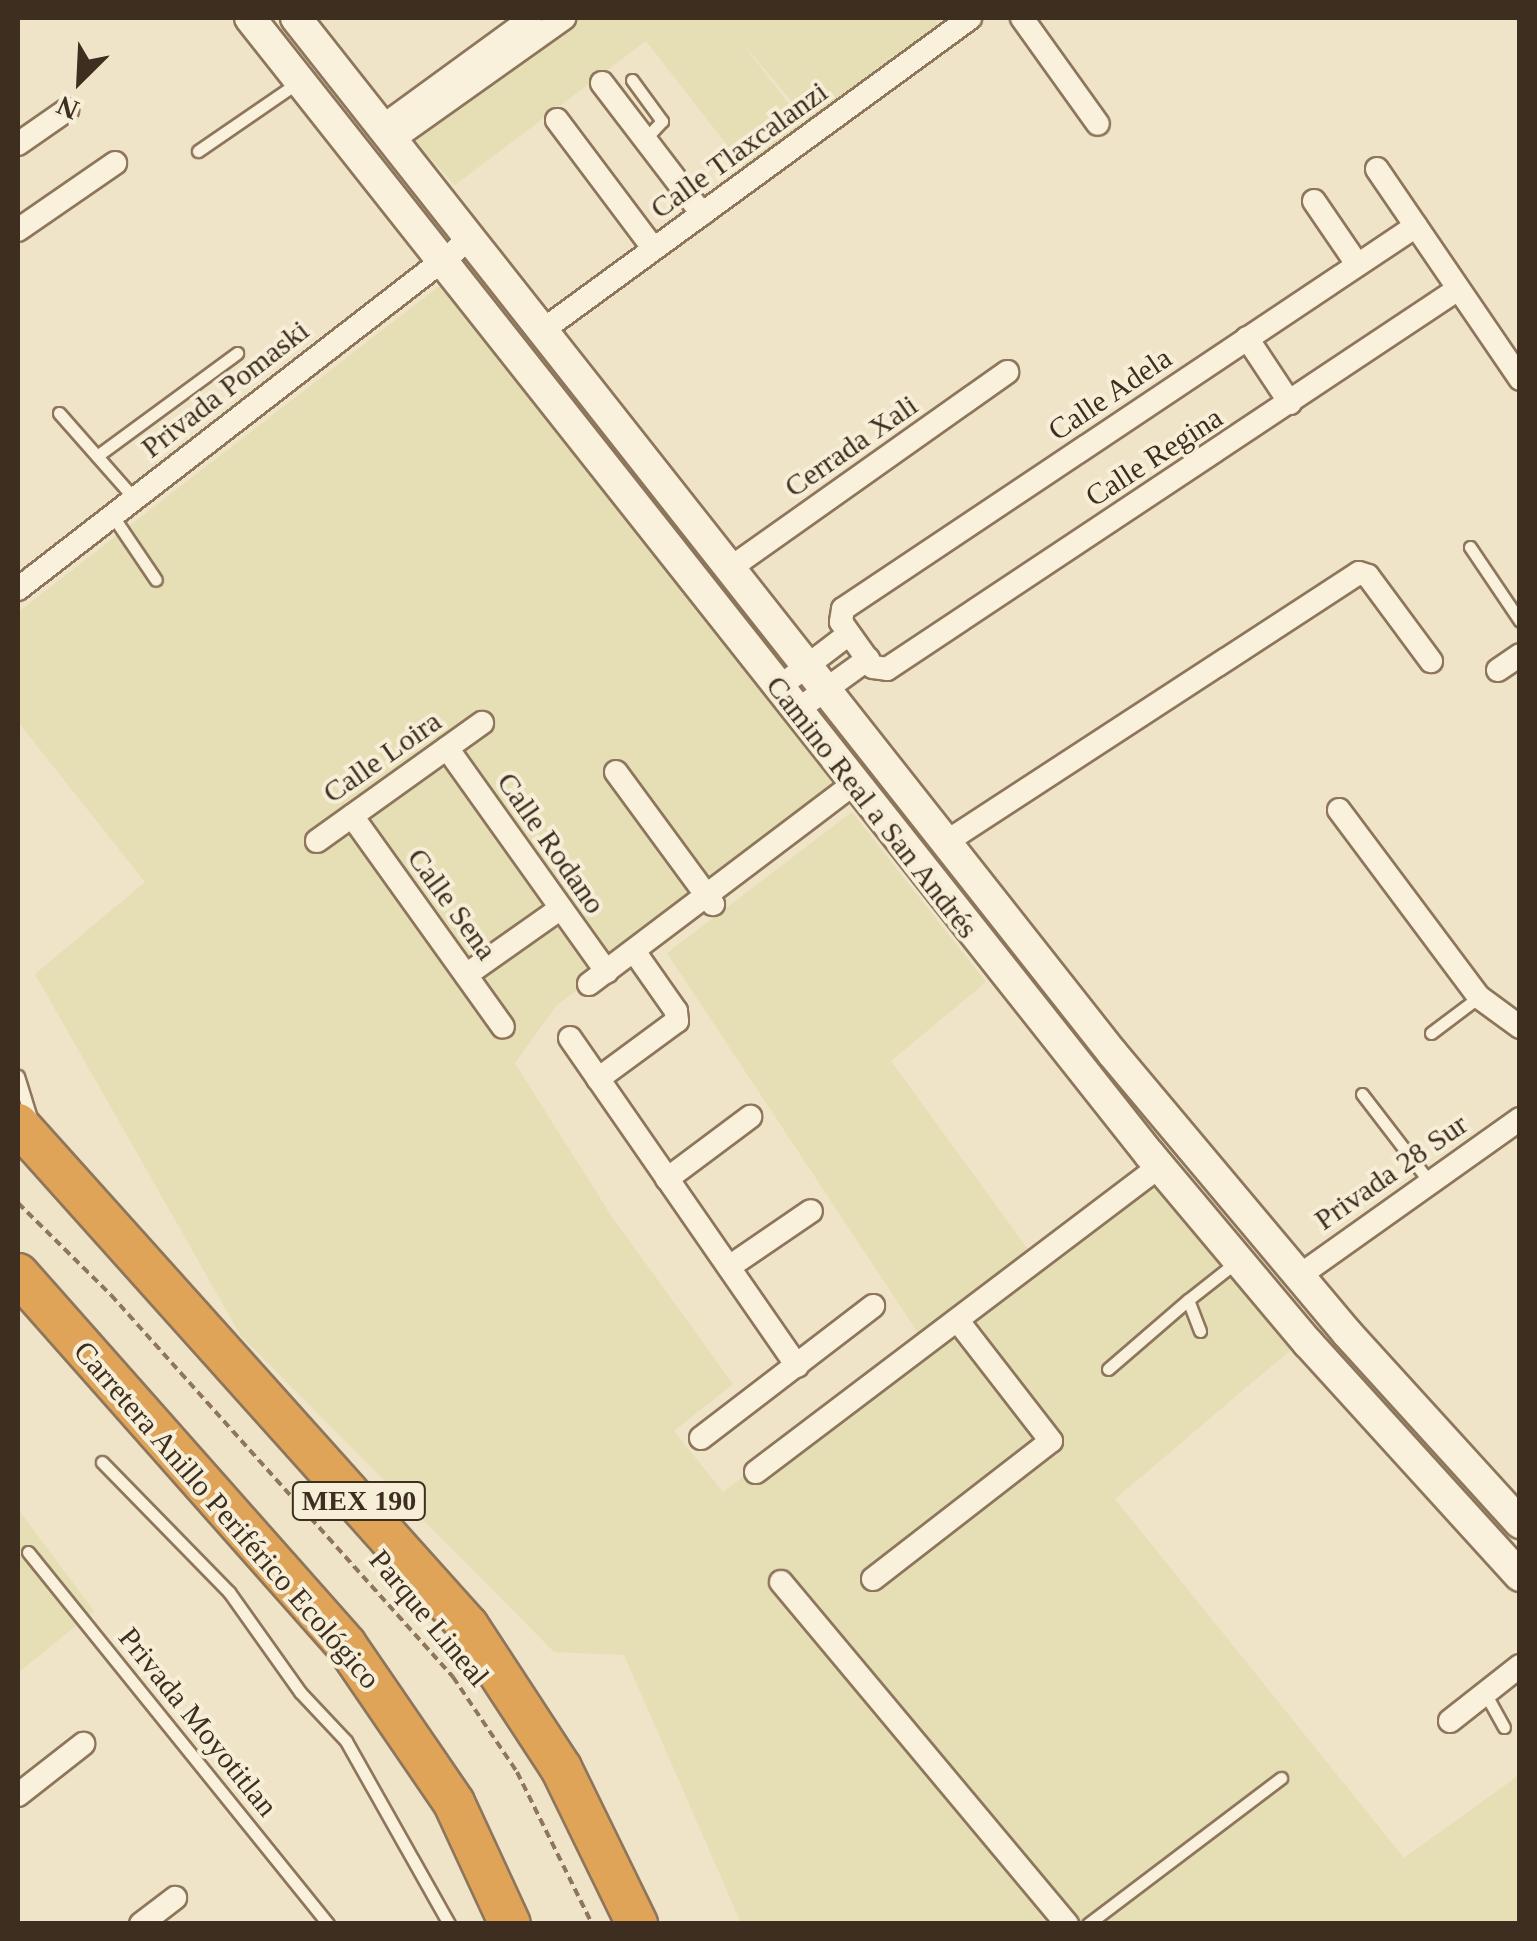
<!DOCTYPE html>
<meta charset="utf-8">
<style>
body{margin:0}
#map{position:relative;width:1537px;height:1941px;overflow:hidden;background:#f0e4c8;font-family:Georgia,serif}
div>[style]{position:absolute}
.farmland>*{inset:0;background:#e6deb5}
.path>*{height:4px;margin-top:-2px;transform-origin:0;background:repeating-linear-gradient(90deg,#8d765c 0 8px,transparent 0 13px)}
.roads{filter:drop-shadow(2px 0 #8d765c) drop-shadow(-2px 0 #8d765c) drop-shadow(0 2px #8d765c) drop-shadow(0 -2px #8d765c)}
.lane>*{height:11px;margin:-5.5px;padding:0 5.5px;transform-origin:5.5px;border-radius:5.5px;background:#faf1dc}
.street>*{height:22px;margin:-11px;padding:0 11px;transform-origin:11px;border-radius:11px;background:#faf1dc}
.secondary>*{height:30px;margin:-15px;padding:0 15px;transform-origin:15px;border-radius:15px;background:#faf1dc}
.highway>*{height:40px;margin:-20px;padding:0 20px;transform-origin:20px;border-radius:20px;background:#e0a458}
span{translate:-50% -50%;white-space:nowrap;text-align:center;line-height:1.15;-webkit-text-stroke:8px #f7eed8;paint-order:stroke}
.shield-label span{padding:2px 8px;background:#f7eed8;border:2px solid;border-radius:8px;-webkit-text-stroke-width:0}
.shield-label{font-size:28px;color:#3d2e20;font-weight:700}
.street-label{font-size:30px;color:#3d2e20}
.frame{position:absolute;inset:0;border:20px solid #3d2e20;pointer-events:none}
.north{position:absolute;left:30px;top:30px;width:100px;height:100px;-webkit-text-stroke:8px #f7eed8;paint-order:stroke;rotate:204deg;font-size:28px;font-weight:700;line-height:40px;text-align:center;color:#3d2e20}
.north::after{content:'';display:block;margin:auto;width:35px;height:45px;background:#3d2e20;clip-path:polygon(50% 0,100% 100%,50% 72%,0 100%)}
</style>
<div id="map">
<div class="farmland">
<i style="clip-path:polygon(571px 18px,933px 18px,944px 32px,813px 127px,739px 39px,809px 130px,748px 172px,646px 41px,455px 185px,415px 142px)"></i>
<i style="clip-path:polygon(442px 284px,841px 790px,557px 1005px,515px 1063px,610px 1214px,733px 1384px,674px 1431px,723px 1492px,922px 1339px,667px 953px,852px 812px,986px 982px,891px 1061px,1030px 1252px,1137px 1168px,1293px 1348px,1115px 1499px,1404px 1858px,1519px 1775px,1519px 1923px,741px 1923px,624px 1655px,554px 1652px,241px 1336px,35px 974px,145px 882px,18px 722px,18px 612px)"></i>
<i style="clip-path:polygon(18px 1509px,94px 1611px,18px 1673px)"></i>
</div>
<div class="path">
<i style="left:18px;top:1203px;width:131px;rotate:44.7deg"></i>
<i style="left:111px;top:1295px;width:513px;rotate:48.16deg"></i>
<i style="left:453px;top:1677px;width:115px;rotate:56deg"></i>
<i style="left:517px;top:1772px;width:169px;rotate:63.7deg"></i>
</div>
<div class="roads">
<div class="lane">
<i style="left:632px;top:80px;width:51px;rotate:53.8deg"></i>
<i style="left:662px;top:121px;width:25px;rotate:133deg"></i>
<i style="left:198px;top:151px;width:120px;rotate:-34.5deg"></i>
<i style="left:59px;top:413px;width:113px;rotate:48.6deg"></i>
<i style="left:97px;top:456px;width:174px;rotate:-36.3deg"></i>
<i style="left:112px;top:515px;width:78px;rotate:55.9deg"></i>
<i style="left:1470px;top:547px;width:89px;rotate:56deg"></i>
<i style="left:1431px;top:1033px;width:60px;rotate:-36.9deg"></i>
<i style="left:18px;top:1076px;width:47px;rotate:72.7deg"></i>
<i style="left:1362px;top:1094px;width:108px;rotate:52.5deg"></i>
<i style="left:1200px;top:1331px;width:33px;rotate:-111deg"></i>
<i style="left:1188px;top:1300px;width:60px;rotate:-38.2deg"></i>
<i style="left:1108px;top:1369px;width:106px;rotate:-40.8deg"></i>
<i style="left:102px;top:1462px;width:182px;rotate:45.7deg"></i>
<i style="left:229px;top:1592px;width:123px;rotate:54.6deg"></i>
<i style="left:300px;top:1692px;width:67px;rotate:46.8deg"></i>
<i style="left:346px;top:1741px;width:210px;rotate:60.6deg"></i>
<i style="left:28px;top:1552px;width:478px;rotate:51.1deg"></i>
<i style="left:1485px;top:1693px;width:39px;rotate:61deg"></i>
<i style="left:1088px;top:1924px;width:242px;rotate:-37.1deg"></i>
</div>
<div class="street">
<i style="left:1022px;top:18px;width:130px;rotate:54.4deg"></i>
<i style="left:602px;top:83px;width:165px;rotate:52.6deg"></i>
<i style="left:557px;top:120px;width:161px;rotate:53.1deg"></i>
<i style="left:383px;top:126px;width:183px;rotate:-36.1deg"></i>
<i style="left:394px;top:139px;width:209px;rotate:-35.4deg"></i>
<i style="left:18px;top:144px;width:60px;rotate:-34.8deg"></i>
<i style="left:1377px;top:169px;width:254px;rotate:55.7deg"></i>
<i style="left:1314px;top:201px;width:76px;rotate:55.7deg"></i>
<i style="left:1416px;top:226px;width:689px;rotate:146.24deg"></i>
<i style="left:843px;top:609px;width:13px;rotate:99deg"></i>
<i style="left:841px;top:622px;width:55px;rotate:54.6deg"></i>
<i style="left:873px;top:667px;width:14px;rotate:8deg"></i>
<i style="left:887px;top:669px;width:686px;rotate:-33.64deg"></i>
<i style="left:18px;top:230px;width:118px;rotate:-34.6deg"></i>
<i style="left:543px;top:330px;width:529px;rotate:-36.15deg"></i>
<i style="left:1247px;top:338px;width:78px;rotate:56.5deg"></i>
<i style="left:729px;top:569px;width:341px;rotate:-35.3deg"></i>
<i style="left:18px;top:589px;width:572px;rotate:-37.75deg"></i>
<i style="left:1498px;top:670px;width:27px;rotate:-34deg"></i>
<i style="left:778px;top:688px;width:89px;rotate:-37.3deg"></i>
<i style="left:796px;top:711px;width:89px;rotate:-35.8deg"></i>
<i style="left:447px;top:748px;width:275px;rotate:54.5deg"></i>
<i style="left:616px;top:772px;width:164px;rotate:53.7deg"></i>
<i style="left:1339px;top:810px;width:234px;rotate:53.2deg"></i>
<i style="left:1479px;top:997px;width:51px;rotate:36.2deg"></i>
<i style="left:352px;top:816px;width:259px;rotate:54.4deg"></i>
<i style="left:317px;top:841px;width:203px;rotate:-35.6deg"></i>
<i style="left:943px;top:844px;width:496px;rotate:-33.1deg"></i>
<i style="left:1359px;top:573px;width:9px;rotate:18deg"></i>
<i style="left:1368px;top:576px;width:106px;rotate:53.5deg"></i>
<i style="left:466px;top:975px;width:116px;rotate:-35.2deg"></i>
<i style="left:589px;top:984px;width:331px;rotate:-37.1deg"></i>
<i style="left:570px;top:1038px;width:399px;rotate:55.3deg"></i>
<i style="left:598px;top:1079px;width:98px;rotate:-36.3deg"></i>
<i style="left:677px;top:1021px;width:10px;rotate:-96deg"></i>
<i style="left:676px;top:1011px;width:73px;rotate:-125deg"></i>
<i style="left:667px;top:1179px;width:104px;rotate:-36.8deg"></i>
<i style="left:729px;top:1267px;width:99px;rotate:-34.3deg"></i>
<i style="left:1299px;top:1276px;width:271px;rotate:-35.4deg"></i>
<i style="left:701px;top:1438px;width:217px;rotate:-37.5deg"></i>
<i style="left:756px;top:1472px;width:507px;rotate:-37.14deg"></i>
<i style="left:873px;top:1579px;width:225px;rotate:-37.8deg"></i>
<i style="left:1051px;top:1441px;width:153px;rotate:-127.8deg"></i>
<i style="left:781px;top:1582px;width:446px;rotate:50.1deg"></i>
<i style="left:1450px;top:1721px;width:89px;rotate:-38.2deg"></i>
<i style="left:18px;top:1795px;width:83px;rotate:-38.1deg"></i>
<i style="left:141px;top:1924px;width:43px;rotate:-37.4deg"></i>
</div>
<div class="secondary">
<i style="left:250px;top:18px;width:1450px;rotate:51.64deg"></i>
<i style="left:1150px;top:1155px;width:246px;rotate:50deg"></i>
<i style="left:1308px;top:1343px;width:315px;rotate:47.7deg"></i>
<i style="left:296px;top:18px;width:1319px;rotate:51.74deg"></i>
<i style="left:1113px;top:1054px;width:364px;rotate:50deg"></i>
<i style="left:1347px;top:1333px;width:257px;rotate:47.7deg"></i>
</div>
<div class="highway">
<i style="left:18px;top:1124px;width:674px;rotate:48.13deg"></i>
<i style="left:468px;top:1626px;width:170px;rotate:56.8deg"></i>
<i style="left:561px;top:1768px;width:174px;rotate:64deg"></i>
<i style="left:18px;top:1274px;width:495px;rotate:48.5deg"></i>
<i style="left:346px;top:1645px;width:191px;rotate:55.6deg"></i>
<i style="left:454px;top:1803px;width:133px;rotate:65.2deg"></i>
</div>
</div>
<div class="shield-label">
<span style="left:359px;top:1501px">MEX 190</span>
</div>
<div class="street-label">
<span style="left:739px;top:150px;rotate:-36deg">Calle Tlaxcalanzi</span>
<span style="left:225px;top:389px;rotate:-38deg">Privada Pomaski</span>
<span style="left:1110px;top:394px;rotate:-34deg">Calle Adela</span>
<span style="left:851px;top:446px;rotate:-35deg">Cerrada Xali</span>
<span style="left:1154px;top:457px;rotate:-33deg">Calle Regina</span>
<span style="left:382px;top:757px;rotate:-35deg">Calle Loira</span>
<span style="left:872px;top:807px;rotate:52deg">Camino Real a San Andrés</span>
<span style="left:551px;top:843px;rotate:55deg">Calle Rodano</span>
<span style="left:452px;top:904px;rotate:54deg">Calle Sena</span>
<span style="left:1391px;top:1172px;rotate:-35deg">Privada 28 Sur</span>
<span style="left:227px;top:1515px;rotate:49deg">Carretera Anillo Periférico Ecológico</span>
<span style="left:429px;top:1618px;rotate:50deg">Parque Lineal</span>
<span style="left:198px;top:1722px;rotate:51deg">Privada Moyotitlan</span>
</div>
<div class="frame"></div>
<div class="north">N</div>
</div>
